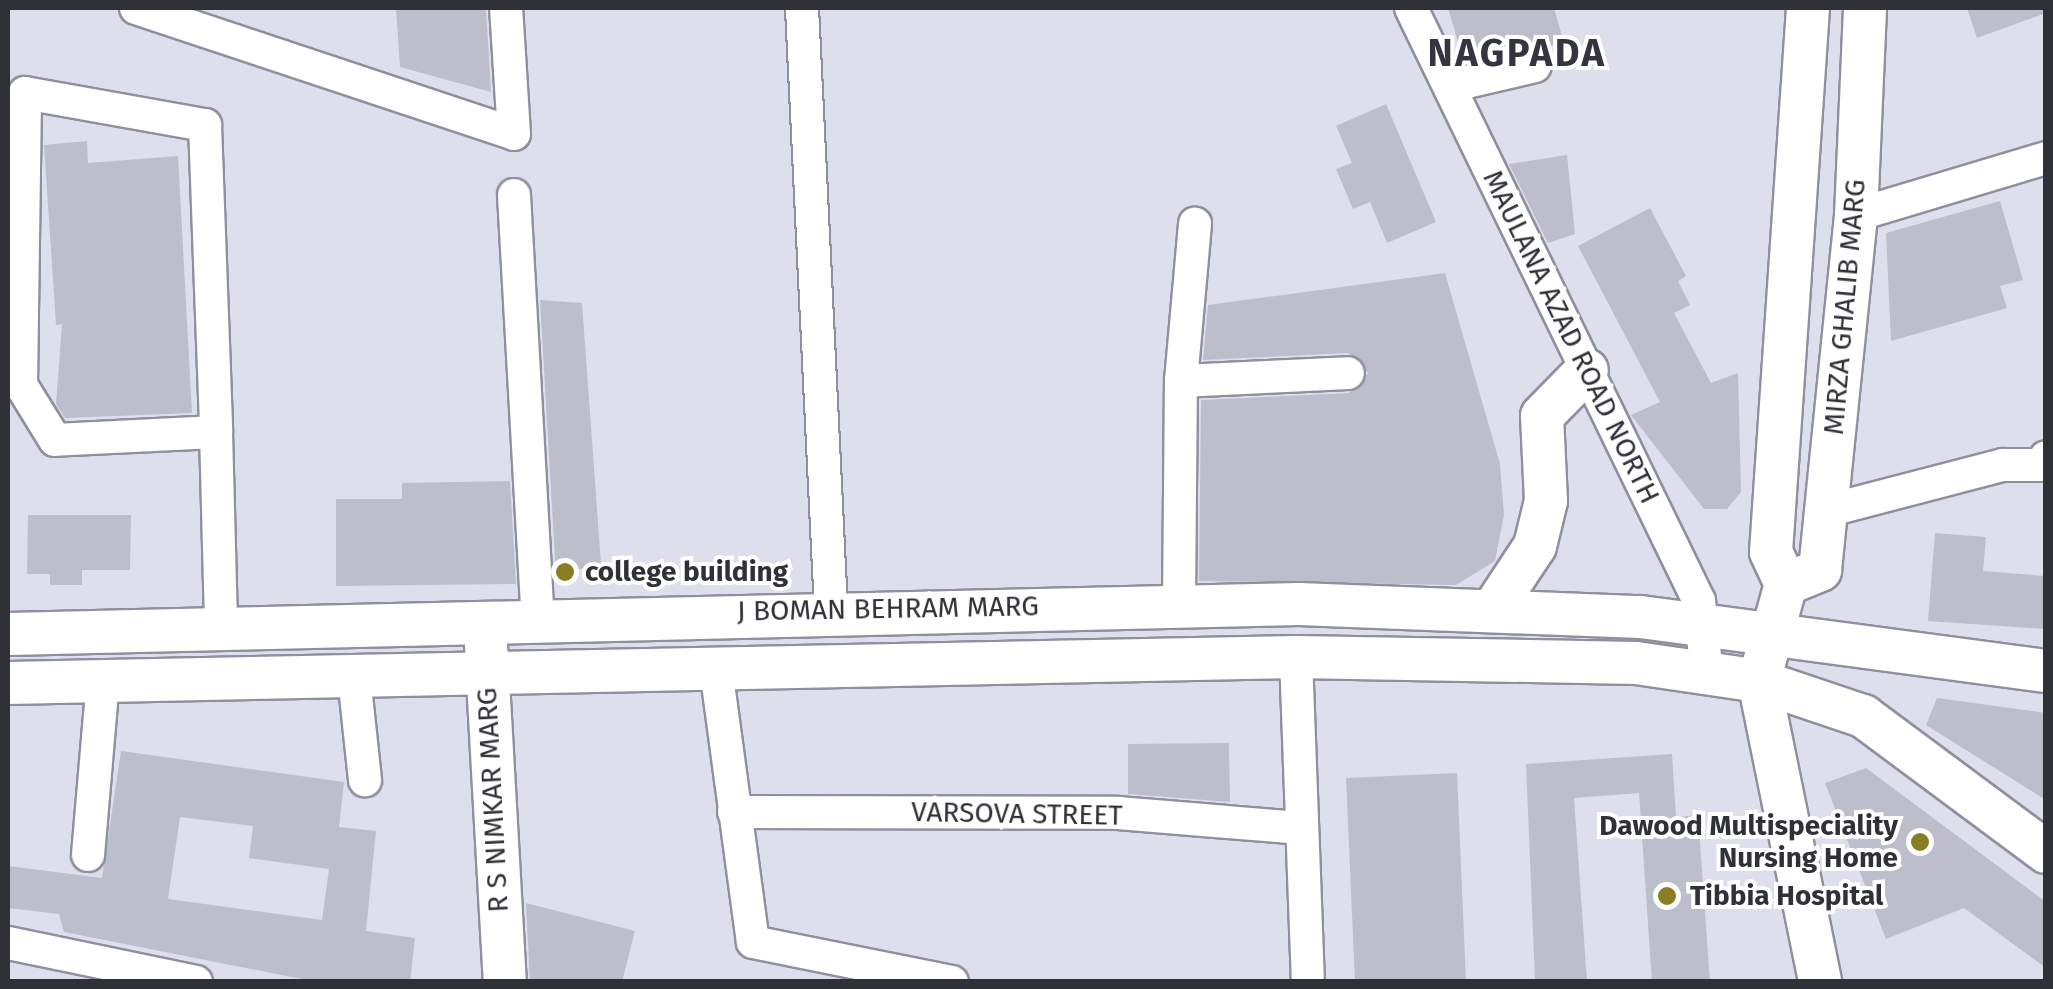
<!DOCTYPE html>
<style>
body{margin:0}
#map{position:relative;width:2053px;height:989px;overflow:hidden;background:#dddfed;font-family:"Fira Sans",sans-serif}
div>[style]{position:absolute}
.building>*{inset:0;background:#bcbecc}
.roads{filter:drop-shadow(2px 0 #8f909e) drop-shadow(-2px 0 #8f909e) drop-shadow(0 2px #8f909e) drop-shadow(0 -2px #8f909e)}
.minor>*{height:32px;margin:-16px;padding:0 16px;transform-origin:16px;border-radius:16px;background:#fff}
.major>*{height:42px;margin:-21px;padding:0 21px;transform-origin:21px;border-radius:21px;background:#fff}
.dots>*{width:28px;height:28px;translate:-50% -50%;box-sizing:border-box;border:5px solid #fff;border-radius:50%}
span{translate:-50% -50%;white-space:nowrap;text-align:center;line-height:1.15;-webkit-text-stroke:8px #fff;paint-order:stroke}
.street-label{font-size:28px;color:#303136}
.poi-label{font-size:28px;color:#303136;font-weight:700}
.left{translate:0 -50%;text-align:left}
.right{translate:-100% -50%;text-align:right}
.district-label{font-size:38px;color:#343540;font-weight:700;letter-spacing:2.5px}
.frame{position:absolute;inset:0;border:10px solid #303136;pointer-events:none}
</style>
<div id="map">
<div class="building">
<i style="clip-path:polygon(396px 8px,486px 8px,491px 92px,400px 67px)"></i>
<i style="clip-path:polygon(1448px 8px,1554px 8px,1564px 43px,1464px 62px)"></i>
<i style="clip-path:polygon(1967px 8px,2046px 8px,2046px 13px,1977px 38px)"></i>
<i style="clip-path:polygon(1386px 104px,1436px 222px,1387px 243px,1370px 202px,1353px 209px,1336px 169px,1352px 163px,1336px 126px)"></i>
<i style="clip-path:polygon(87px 141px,88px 163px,178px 156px,192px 413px,65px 418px,56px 404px,62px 324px,56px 325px,44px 145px)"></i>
<i style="clip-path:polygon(1567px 155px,1575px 234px,1548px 243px,1509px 164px)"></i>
<i style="clip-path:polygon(2000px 201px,2023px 280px,2000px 286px,2007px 308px,1891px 341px,1886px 233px)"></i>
<i style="clip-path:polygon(1650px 208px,1686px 276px,1678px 281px,1690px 305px,1674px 313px,1711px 383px,1738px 373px,1741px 492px,1727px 509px,1704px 509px,1631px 415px,1660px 402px,1578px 246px)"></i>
<i style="clip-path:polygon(1445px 273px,1500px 464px,1504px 515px,1495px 561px,1456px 585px,1199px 581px,1201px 400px,1349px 393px,1368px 373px,1348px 353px,1203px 360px,1208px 305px)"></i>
<i style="clip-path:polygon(540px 300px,582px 303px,601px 564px,556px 575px)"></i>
<i style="clip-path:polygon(510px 481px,516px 584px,336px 586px,336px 499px,402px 499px,402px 483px)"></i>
<i style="clip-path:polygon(28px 515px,131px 515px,130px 570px,82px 570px,82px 585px,50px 585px,50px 574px,27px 574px)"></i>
<i style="clip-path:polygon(1935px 533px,1986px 537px,1983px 571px,2046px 576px,2046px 629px,1928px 621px)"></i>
<i style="clip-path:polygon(1937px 698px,2046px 713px,2046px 800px,1926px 725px)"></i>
<i style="clip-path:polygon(1229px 743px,1230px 802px,1128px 794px,1128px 744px)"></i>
<i style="clip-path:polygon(evenodd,121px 751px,344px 782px,339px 827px,376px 831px,366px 931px,415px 938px,410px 982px,317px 982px,64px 932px,59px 914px,8px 908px,8px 866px,102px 878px,121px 751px,180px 817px,253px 826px,249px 858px,329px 869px,322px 920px,168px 899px,180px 817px)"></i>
<i style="clip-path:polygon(1672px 754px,1676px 817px,1698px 815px,1710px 982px,1652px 982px,1639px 793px,1574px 798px,1587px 982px,1535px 982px,1526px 764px)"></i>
<i style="clip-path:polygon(1866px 768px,2046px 902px,2046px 968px,1964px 908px,1886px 939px,1825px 783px)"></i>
<i style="clip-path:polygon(1457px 773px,1466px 982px,1355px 982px,1346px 778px)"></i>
<i style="clip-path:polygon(526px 903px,635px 931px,622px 982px,530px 982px)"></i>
</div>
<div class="roads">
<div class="minor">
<i style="left:136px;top:8px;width:398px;rotate:18.4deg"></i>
<i style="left:514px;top:134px;width:126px;rotate:-93.6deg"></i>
<i style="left:802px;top:8px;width:602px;rotate:87.24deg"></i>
<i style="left:1411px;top:8px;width:659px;rotate:64.1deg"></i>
<i style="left:1699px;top:601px;width:73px;rotate:83.7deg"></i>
<i style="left:1450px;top:86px;width:87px;rotate:-13.2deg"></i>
<i style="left:514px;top:195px;width:424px;rotate:86.8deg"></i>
<i style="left:1856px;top:215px;width:198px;rotate:-16.7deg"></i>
<i style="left:1181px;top:381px;width:167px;rotate:-2.7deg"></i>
<i style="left:216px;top:432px;width:161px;rotate:177.2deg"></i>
<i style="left:55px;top:440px;width:65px;rotate:-121.7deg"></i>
<i style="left:21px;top:385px;width:292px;rotate:-89.2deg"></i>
<i style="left:25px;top:93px;width:183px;rotate:10.1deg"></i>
<i style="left:205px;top:125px;width:307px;rotate:87.9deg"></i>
<i style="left:216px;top:432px;width:195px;rotate:88.5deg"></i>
<i style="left:1826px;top:511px;width:183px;rotate:-14.6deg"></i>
<i style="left:2003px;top:465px;width:38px"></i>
<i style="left:2041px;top:465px;width:9px;rotate:-58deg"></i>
<i style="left:1179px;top:605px;width:224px;rotate:-89.5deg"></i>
<i style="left:1181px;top:381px;width:158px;rotate:-84.9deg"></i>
<i style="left:1296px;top:657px;width:325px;rotate:87.9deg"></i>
<i style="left:716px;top:669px;width:275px;rotate:82.3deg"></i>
<i style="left:753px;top:942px;width:203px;rotate:11.4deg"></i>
<i style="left:354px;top:677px;width:104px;rotate:83.9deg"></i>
<i style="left:734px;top:812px;width:384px;rotate:0.1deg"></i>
<i style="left:1118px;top:813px;width:182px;rotate:4.7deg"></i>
<i style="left:88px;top:855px;width:175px;rotate:-85.1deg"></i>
<i style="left:8px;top:943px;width:192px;rotate:11.7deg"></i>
</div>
<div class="major">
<i style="left:1808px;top:8px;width:545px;rotate:93.89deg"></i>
<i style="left:1771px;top:552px;width:35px;rotate:65deg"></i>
<i style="left:1786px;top:584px;width:101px;rotate:105.6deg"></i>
<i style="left:1759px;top:681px;width:307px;rotate:78.5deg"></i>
<i style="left:1786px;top:584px;width:37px;rotate:-22deg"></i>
<i style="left:1820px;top:570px;width:357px;rotate:-84.2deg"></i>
<i style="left:1856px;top:215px;width:207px;rotate:-87.5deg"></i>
<i style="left:1492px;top:611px;width:78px;rotate:-56.5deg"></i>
<i style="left:1535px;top:546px;width:46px;rotate:-76.3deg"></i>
<i style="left:1546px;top:501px;width:85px;rotate:-92.7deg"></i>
<i style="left:1542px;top:416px;width:64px;rotate:-45.6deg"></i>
<i style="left:8px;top:634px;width:1291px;rotate:-1.33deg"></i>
<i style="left:1299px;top:604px;width:342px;rotate:2.2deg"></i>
<i style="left:1641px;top:617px;width:409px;rotate:7.6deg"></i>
<i style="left:486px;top:645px;width:338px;rotate:86.8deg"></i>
<i style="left:8px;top:683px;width:1288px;rotate:-1.16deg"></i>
<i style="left:1296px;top:657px;width:340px;rotate:1deg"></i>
<i style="left:1636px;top:663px;width:124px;rotate:8.3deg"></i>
<i style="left:1759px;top:681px;width:110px;rotate:18.6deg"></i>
<i style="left:1863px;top:716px;width:228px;rotate:36.6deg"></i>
</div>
</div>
<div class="dots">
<i style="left:565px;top:572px;background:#8a7e24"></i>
<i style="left:1920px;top:842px;background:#8a7e24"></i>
<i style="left:1667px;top:896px;background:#8a7e24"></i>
</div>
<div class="street-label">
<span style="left:1845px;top:307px;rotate:-85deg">MIRZA GHALIB MARG</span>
<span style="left:1571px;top:337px;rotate:64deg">MAULANA AZAD ROAD NORTH</span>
<span style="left:888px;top:609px;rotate:-1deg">J BOMAN BEHRAM MARG</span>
<span style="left:493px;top:800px;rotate:-93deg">R S NIMKAR MARG</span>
<span style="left:1017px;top:814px;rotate:1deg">VARSOVA STREET</span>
</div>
<div class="poi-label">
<span class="left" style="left:585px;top:572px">college building</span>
<span class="right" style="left:1898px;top:842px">Dawood Multispeciality<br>Nursing Home</span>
<span class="left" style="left:1690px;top:896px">Tibbia Hospital</span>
</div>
<div class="district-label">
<span style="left:1517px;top:54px">NAGPADA</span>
</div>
<div class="frame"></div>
</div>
